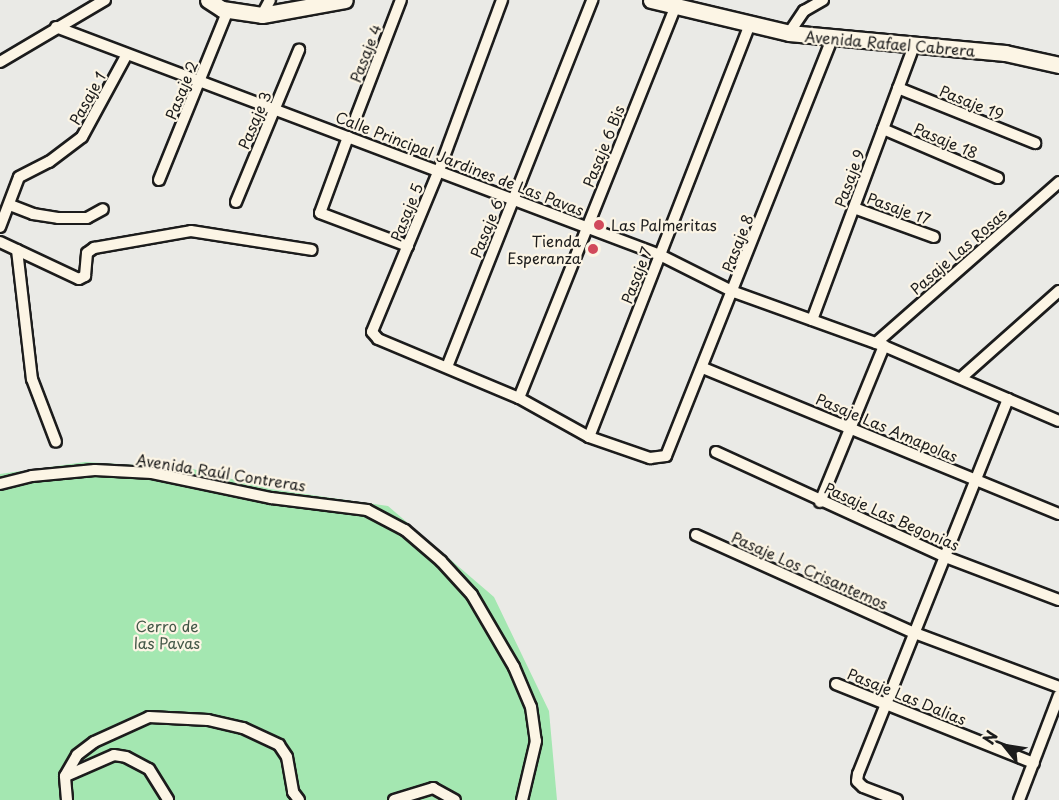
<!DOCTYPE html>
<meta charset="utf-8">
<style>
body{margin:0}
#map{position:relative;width:1059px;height:800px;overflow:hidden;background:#eaeae6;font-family:"Playpen Sans",sans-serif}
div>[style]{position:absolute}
.green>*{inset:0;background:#a4e7b1}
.roads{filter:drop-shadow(2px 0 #1c1c1c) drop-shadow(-2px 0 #1c1c1c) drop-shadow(0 2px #1c1c1c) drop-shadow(0 -2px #1c1c1c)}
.street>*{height:10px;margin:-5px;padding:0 5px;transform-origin:5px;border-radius:5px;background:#fcf5e5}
.secondary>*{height:15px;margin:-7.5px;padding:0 7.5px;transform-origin:7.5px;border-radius:7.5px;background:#fcf5e5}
.dots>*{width:16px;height:16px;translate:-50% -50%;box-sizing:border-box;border:3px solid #fcf5e5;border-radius:50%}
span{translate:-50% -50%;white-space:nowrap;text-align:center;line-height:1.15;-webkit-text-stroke:4.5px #fcf5e5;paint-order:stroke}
.street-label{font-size:15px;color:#1c1c1c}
.poi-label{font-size:15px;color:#1c1c1c}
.left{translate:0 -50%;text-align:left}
.right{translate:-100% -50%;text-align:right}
.park-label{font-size:15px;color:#455949}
.north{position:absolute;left:975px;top:716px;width:60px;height:60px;-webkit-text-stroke:4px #fcf5e5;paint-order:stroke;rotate:300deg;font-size:16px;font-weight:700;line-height:24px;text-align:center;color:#1c1c1c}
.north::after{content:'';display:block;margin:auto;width:21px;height:27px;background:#1c1c1c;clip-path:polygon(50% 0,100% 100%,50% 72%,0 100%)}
</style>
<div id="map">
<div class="green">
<i style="clip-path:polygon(85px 462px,189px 468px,270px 489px,388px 506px,494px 597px,549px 711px,557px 800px,0 800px,0 474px)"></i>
</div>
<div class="roads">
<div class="street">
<i style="left:502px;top:0;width:181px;rotate:110.3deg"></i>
<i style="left:439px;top:170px;width:175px;rotate:112.5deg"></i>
<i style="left:372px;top:332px;width:9px;rotate:49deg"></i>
<i style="left:378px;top:339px;width:153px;rotate:22.7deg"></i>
<i style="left:519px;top:398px;width:80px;rotate:29.1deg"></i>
<i style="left:589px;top:437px;width:65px;rotate:19deg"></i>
<i style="left:650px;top:458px;width:16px;rotate:-7deg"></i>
<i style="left:666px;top:456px;width:449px;rotate:-68.3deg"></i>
<i style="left:262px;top:15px;width:17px;rotate:-62deg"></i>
<i style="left:56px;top:27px;width:646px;rotate:20.68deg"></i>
<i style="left:660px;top:255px;width:83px;rotate:26.6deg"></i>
<i style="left:734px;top:292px;width:159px;rotate:19.8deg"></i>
<i style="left:884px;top:346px;width:190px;rotate:23.2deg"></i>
<i style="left:789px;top:33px;width:27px;rotate:-56deg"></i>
<i style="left:804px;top:11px;width:22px;rotate:-30deg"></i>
<i style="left:0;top:62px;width:122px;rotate:-30.6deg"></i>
<i style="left:898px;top:88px;width:148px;rotate:21.9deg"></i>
<i style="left:356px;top:117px;width:125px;rotate:-69deg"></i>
<i style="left:883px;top:129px;width:125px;rotate:23.1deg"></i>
<i style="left:348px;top:137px;width:81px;rotate:110.2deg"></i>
<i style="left:320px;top:213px;width:94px;rotate:20.6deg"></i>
<i style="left:159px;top:180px;width:183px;rotate:-67.9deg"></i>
<i style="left:236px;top:202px;width:165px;rotate:-67.5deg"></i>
<i style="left:10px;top:205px;width:25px;rotate:21deg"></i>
<i style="left:33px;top:214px;width:25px;rotate:9deg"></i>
<i style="left:58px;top:218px;width:29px"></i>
<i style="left:87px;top:218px;width:18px;rotate:-29deg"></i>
<i style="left:854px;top:208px;width:85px;rotate:19.9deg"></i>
<i style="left:0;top:227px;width:53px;rotate:-69.2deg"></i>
<i style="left:19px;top:177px;width:34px;rotate:-27deg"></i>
<i style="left:49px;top:162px;width:41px;rotate:-37.1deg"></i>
<i style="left:82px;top:137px;width:94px;rotate:-61.5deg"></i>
<i style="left:0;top:242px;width:87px;rotate:25.1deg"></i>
<i style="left:79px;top:279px;width:7px;rotate:-27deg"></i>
<i style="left:85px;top:276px;width:23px;rotate:-85deg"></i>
<i style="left:87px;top:253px;width:9px;rotate:-36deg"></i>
<i style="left:94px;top:248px;width:98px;rotate:-9.9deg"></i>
<i style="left:191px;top:231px;width:122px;rotate:8.9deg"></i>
<i style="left:17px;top:250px;width:130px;rotate:83.4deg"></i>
<i style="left:32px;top:379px;width:67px;rotate:69.1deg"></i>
<i style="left:812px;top:320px;width:292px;rotate:-69.6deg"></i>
<i style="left:876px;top:343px;width:244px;rotate:-41.3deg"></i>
<i style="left:447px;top:367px;width:395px;rotate:-68.4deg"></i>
<i style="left:703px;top:368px;width:385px;rotate:22.3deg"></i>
<i style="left:961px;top:378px;width:131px;rotate:-41.6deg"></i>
<i style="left:519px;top:398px;width:422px;rotate:-68.2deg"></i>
<i style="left:589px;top:437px;width:443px;rotate:-68.7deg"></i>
<i style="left:716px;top:452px;width:250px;rotate:24.6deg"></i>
<i style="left:943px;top:556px;width:124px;rotate:20.8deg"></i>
<i style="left:0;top:484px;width:33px;rotate:-14deg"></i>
<i style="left:32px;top:476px;width:63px;rotate:-5.4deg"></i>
<i style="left:95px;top:470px;width:57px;rotate:3deg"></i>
<i style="left:152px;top:473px;width:122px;rotate:11.9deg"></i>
<i style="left:271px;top:498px;width:97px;rotate:7.1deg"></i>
<i style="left:367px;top:510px;width:43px;rotate:27.8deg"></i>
<i style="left:405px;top:530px;width:48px;rotate:40.7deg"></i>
<i style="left:441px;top:561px;width:46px;rotate:47.6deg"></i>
<i style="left:472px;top:595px;width:83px;rotate:59.7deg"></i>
<i style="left:514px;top:667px;width:43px;rotate:67deg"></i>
<i style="left:531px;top:707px;width:34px;rotate:82deg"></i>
<i style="left:536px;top:741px;width:61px;rotate:103.3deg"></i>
<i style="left:820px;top:502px;width:169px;rotate:-67.7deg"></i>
<i style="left:696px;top:535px;width:237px;rotate:24.2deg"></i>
<i style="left:912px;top:632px;width:157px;rotate:20.5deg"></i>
<i style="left:836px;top:684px;width:213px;rotate:21.8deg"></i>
<i style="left:66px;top:776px;width:52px;rotate:-23.6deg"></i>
<i style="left:114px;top:755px;width:12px;rotate:9deg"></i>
<i style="left:126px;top:757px;width:26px;rotate:28deg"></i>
<i style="left:149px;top:769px;width:36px;rotate:58deg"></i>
<i style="left:67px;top:800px;width:24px;rotate:-95deg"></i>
<i style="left:65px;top:776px;width:24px;rotate:-60deg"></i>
<i style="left:77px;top:755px;width:21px;rotate:-37deg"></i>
<i style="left:94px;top:742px;width:60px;rotate:-24.4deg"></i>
<i style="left:149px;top:717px;width:59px;rotate:2.9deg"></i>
<i style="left:208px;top:720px;width:36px;rotate:13deg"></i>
<i style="left:243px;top:728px;width:40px;rotate:25deg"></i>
<i style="left:279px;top:745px;width:14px;rotate:56deg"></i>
<i style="left:287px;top:757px;width:36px;rotate:80deg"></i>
<i style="left:293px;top:792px;width:10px;rotate:53deg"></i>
<i style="left:394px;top:800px;width:41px;rotate:-17.1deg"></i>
<i style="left:433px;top:788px;width:25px;rotate:29deg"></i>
<i style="left:897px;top:800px;width:36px;rotate:-159deg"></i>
<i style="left:863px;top:787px;width:8px;rotate:-135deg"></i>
<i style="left:857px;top:781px;width:7px;rotate:-82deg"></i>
<i style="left:858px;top:774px;width:404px;rotate:-68.2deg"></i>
<i style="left:1019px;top:800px;width:112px;rotate:-69.1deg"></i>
</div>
<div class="secondary">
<i style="left:208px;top:0;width:17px;rotate:33deg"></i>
<i style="left:222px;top:9px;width:40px;rotate:8.5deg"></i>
<i style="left:262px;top:15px;width:84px;rotate:-10.2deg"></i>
<i style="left:651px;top:0;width:142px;rotate:13.4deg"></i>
<i style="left:789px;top:33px;width:217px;rotate:5.3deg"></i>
<i style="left:1005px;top:53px;width:55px;rotate:12.5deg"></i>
</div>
</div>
<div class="dots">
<i style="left:599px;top:225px;background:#d1495b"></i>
<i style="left:593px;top:249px;background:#d1495b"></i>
</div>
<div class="street-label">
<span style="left:890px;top:43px;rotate:5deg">Avenida Rafael Cabrera</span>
<span style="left:365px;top:53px;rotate:-69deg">Pasaje 4</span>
<span style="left:181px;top:90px;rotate:-68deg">Pasaje 2</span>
<span style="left:87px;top:98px;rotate:-61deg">Pasaje 1</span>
<span style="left:972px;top:102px;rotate:22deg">Pasaje 19</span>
<span style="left:254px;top:120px;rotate:-67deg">Pasaje 3</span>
<span style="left:946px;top:140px;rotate:23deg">Pasaje 18</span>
<span style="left:603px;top:146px;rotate:-68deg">Pasaje 6 Bis</span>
<span style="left:460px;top:163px;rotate:21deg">Calle Principal Jardines de Las Pavas</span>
<span style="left:849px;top:178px;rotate:-70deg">Pasaje 9</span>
<span style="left:899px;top:208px;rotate:20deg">Pasaje 17</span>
<span style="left:406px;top:212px;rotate:-68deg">Pasaje 5</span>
<span style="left:486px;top:228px;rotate:-68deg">Pasaje 6</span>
<span style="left:737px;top:243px;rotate:-69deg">Pasaje 8</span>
<span style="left:958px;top:251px;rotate:-41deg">Pasaje Las Rosas</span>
<span style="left:636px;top:275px;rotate:-69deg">Pasaje 7</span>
<span style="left:887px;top:427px;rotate:23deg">Pasaje Las Amapolas</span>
<span style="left:221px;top:472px;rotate:9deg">Avenida Raúl Contreras</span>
<span style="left:892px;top:516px;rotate:24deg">Pasaje Las Begonias</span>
<span style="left:810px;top:570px;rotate:24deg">Pasaje Los Crisantemos</span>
<span style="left:907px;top:696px;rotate:22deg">Pasaje Las Dalias</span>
</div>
<div class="poi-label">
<span class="left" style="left:611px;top:225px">Las Palmeritas</span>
<span class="right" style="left:581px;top:249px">Tienda<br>Esperanza</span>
</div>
<div class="park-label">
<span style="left:167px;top:634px">Cerro de<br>las Pavas</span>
</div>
<div class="north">N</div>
</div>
